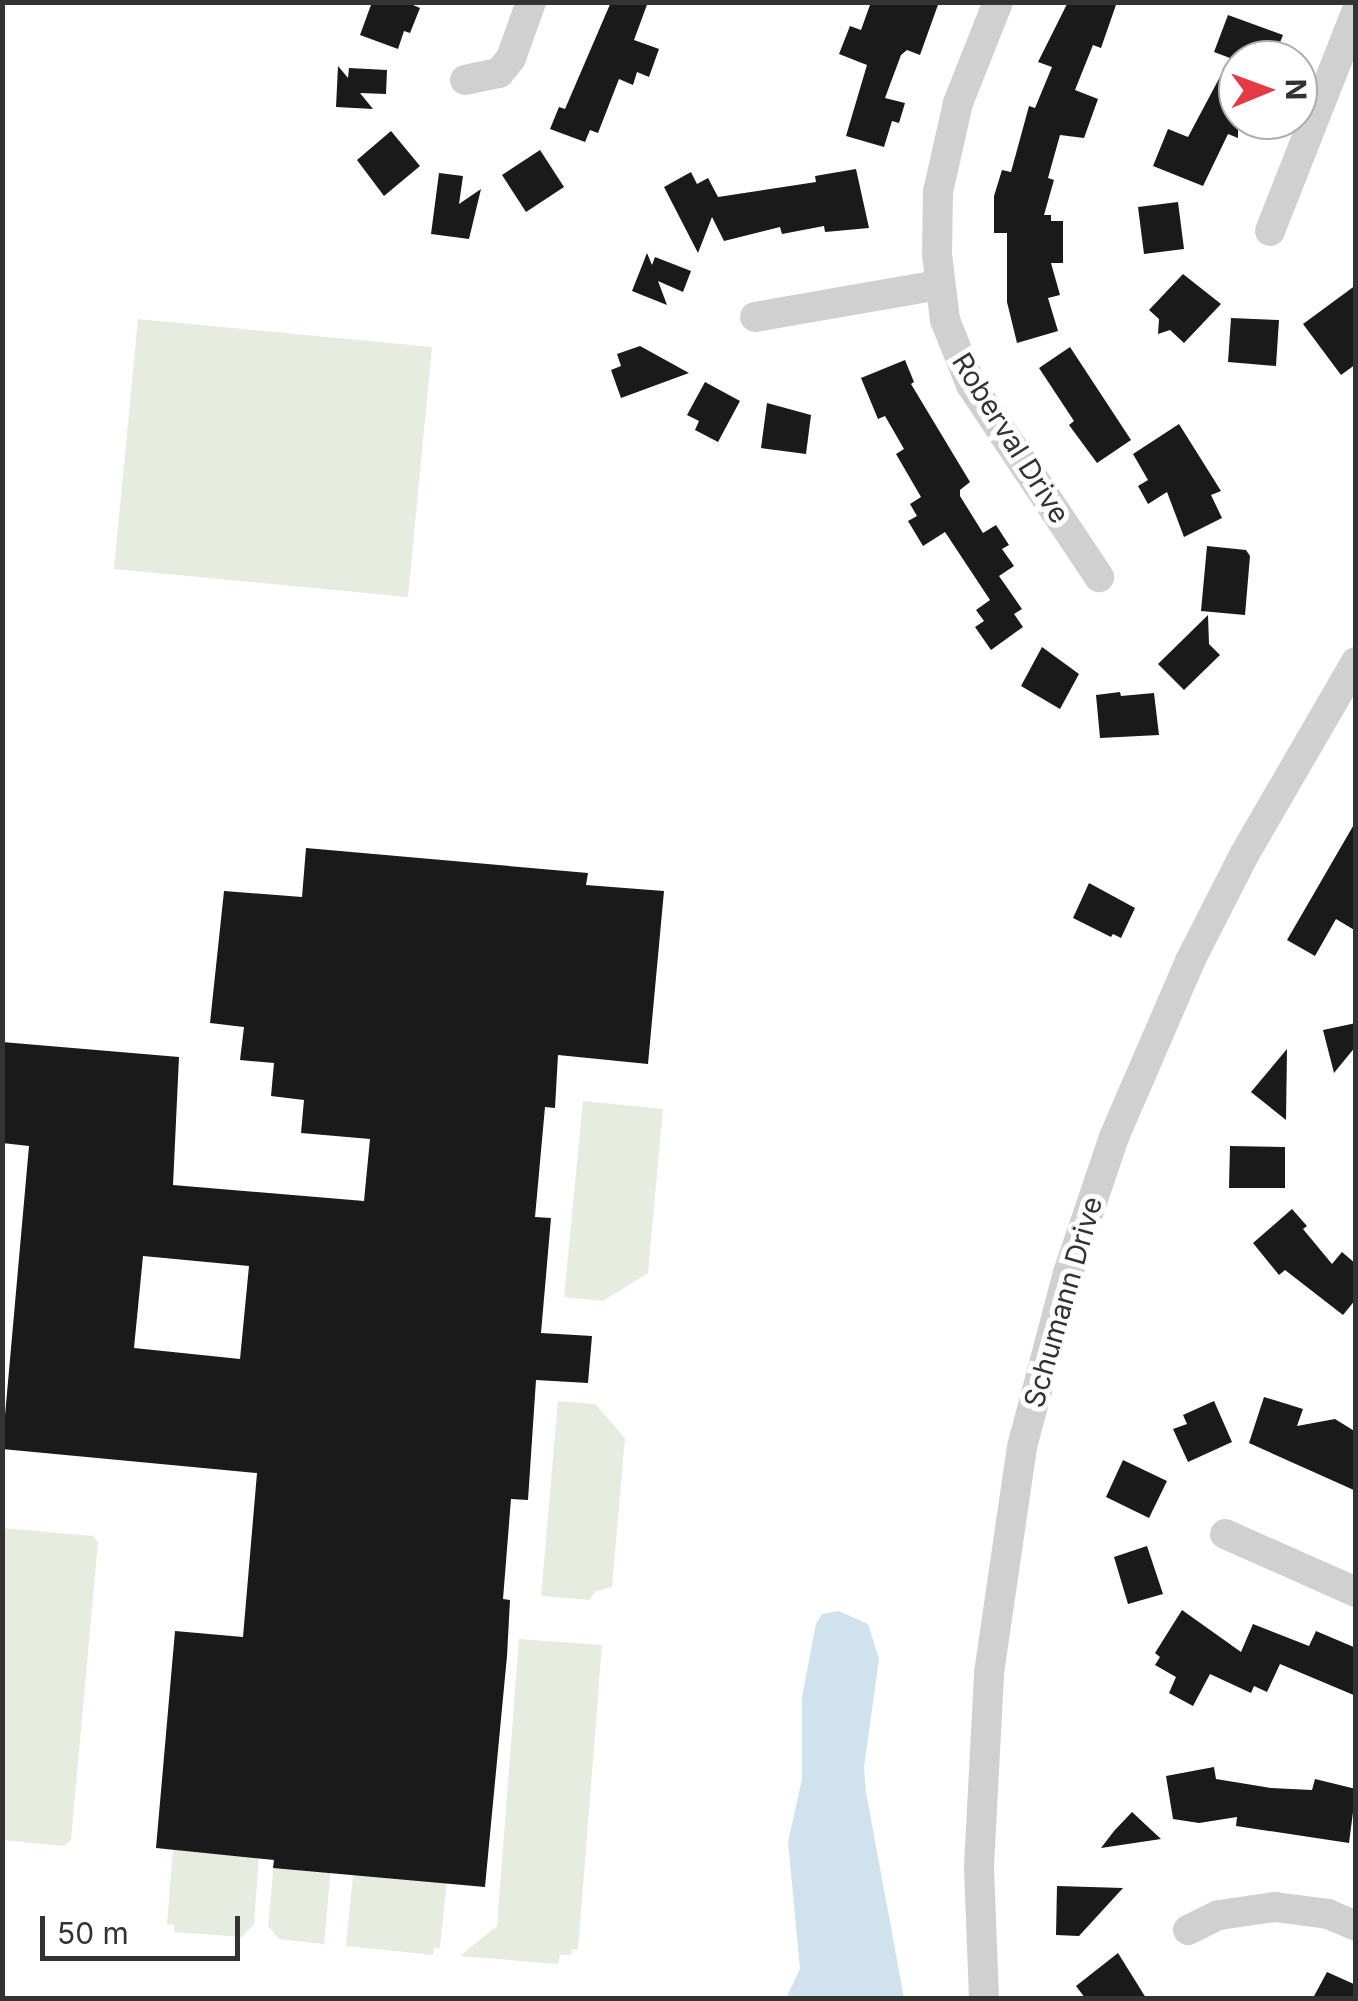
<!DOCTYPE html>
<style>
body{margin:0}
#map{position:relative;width:1358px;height:2001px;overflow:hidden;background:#fff;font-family:Inter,sans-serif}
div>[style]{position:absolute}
.green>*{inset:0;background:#e6ecdf}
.water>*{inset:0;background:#cfe2ee}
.building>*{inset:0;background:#1a1a1a}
.street>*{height:30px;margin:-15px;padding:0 15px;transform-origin:15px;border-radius:15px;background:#d0d0d0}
span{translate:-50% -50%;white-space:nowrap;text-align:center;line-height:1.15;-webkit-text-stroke:10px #fff;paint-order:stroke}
.street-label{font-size:28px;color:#333}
.frame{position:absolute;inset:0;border:5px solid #333;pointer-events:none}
.north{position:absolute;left:1218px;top:40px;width:100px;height:100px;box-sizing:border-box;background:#fff;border:2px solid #adadad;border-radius:50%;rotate:89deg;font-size:28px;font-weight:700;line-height:40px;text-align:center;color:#333}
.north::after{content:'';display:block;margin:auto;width:35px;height:45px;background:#e63946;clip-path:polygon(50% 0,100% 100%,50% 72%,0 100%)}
.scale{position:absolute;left:40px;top:1916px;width:200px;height:45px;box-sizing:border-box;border:5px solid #333;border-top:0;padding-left:12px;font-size:30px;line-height:35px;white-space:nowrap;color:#333;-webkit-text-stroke:8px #fff;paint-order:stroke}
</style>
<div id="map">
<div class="green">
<i style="clip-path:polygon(138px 319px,432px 347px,408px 597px,114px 569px)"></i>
<i style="clip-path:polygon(583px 1101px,663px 1109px,648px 1273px,603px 1301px,564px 1297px)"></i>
<i style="clip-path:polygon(558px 1401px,595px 1404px,625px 1438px,612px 1587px,596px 1591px,589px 1600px,541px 1596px)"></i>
<i style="clip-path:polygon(2px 1528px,93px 1536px,98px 1542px,71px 1840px,64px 1846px,3px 1840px)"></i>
<i style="clip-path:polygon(519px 1639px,602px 1645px,578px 1950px,572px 1949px,571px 1955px,560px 1955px,558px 1964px,460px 1956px,497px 1926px)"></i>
<i style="clip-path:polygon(174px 1837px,260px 1843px,254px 1924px,242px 1937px,174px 1932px,174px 1925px,167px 1924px)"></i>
<i style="clip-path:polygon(275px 1851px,332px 1856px,324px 1944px,279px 1939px,268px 1926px)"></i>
<i style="clip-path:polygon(354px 1866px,448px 1869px,440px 1948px,434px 1948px,433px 1955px,346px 1946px)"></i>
</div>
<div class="water">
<i style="clip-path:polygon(839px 1611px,868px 1624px,879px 1659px,864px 1767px,866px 1792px,904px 1998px,786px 1998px,800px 1969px,788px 1842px,802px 1779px,802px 1697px,816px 1624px,822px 1614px)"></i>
</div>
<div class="building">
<i style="clip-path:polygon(372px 2px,406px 2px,420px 8px,410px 33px,404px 31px,398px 49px,360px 35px)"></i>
<i style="clip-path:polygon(611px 2px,648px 2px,634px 40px,659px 49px,649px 77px,637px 72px,633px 85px,619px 79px,598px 133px,590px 130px,585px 142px,550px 129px,559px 107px,565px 109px)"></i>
<i style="clip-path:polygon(871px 2px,939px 2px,920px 55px,907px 50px,901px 55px,885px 98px,905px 103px,899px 123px,892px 121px,884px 147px,846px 136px,867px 65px,839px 54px,850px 26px,861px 30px)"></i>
<i style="clip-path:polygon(1068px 2px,1117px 2px,1101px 48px,1093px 45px,1075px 90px,1098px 99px,1084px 138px,1060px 135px,1048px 178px,1054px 180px,1044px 215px,1051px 215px,1051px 221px,1063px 221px,1063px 263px,1051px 263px,1060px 295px,1048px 298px,1058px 331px,1017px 343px,1007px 302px,1007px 233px,994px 233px,994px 196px,1002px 170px,1011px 172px,1029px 106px,1035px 108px,1052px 67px,1038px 62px)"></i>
<i style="clip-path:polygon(1228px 15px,1283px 35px,1273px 60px,1238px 60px,1238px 138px,1228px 134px,1203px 186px,1153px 166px,1168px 129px,1188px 137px,1230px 58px,1214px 52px)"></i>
<i style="clip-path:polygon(338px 66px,348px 78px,349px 68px,387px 70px,386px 94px,360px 93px,373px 109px,336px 107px)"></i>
<i style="clip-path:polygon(391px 131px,420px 166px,384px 196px,357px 160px)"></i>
<i style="clip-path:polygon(540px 150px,564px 187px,526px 212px,502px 175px)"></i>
<i style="clip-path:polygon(856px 169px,869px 228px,825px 232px,824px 226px,782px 234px,780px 227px,724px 241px,712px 217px,698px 253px,664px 187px,691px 172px,697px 184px,708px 178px,718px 197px,816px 182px,815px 176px)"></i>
<i style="clip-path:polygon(439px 173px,463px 176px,459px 204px,481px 189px,469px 239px,431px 234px)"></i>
<i style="clip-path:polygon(1178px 202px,1184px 249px,1144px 254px,1138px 207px)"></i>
<i style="clip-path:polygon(647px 253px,652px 265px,655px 257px,691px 271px,683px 292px,658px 281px,667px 305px,632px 291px)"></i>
<i style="clip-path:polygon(1183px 274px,1221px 304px,1184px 343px,1170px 330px,1158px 334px,1159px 319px,1149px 310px)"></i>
<i style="clip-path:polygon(1356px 285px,1356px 364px,1341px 375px,1303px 324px)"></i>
<i style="clip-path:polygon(1231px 318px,1279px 320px,1276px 366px,1228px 362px)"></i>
<i style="clip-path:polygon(640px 346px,689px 373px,621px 398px,611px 370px,621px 366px,617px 354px)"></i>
<i style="clip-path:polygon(1070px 347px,1131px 440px,1097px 463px,1069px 425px,1074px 421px,1039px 368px)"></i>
<i style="clip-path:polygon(905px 360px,914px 382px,911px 384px,970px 482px,960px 490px,960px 496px,983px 533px,996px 525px,1009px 545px,1002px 549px,1014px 566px,999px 576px,1022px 609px,1014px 614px,1023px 627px,991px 650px,975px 627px,984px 621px,976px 610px,990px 600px,945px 532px,923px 546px,908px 521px,917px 516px,910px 504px,921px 497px,896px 454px,904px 449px,885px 416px,878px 419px,861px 378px)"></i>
<i style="clip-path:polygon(705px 382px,740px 401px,718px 442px,695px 430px,699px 421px,687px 415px)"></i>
<i style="clip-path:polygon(767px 403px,811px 415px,806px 454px,761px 448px)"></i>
<i style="clip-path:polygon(1179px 424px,1221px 491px,1211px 495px,1222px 518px,1184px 537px,1167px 492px,1148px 504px,1138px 486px,1148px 480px,1133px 454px)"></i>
<i style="clip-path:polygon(1207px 546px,1246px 550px,1250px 556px,1245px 615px,1201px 611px)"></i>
<i style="clip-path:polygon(1208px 615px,1209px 644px,1220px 655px,1184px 690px,1158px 664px)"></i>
<i style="clip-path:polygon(1042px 647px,1079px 674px,1060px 709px,1021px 686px)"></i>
<i style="clip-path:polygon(1120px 692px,1121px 696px,1154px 693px,1159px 735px,1100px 738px,1096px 695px)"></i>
<i style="clip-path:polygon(1356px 821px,1356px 931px,1336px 919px,1315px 956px,1287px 940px)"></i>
<i style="clip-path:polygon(evenodd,306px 848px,588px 873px,586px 885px,664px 891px,648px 1064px,558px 1055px,555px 1108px,545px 1107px,535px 1217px,551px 1218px,541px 1333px,592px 1336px,588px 1383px,536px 1380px,528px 1500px,511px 1499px,503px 1599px,510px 1600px,507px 1656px,485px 1887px,273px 1868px,274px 1860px,156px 1848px,175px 1631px,243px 1637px,257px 1473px,2px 1449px,29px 1146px,2px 1143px,2px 1042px,179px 1057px,173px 1185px,364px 1201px,370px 1139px,301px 1133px,304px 1100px,271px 1096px,274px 1063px,240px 1060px,244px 1027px,210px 1023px,224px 891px,302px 897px,306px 848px,143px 1256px,249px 1266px,240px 1359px,134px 1348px,143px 1256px)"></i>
<i style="clip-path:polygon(1089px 883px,1135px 908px,1121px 938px,1113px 934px,1111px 937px,1073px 918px)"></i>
<i style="clip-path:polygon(1356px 1023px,1356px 1046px,1334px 1073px,1323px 1030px)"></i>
<i style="clip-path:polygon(1287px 1049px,1286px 1120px,1251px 1092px)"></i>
<i style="clip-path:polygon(1230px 1146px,1285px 1147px,1285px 1188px,1229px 1188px)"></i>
<i style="clip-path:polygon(1292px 1209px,1307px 1226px,1303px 1229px,1332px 1264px,1342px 1252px,1356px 1264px,1356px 1299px,1343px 1315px,1285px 1270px,1279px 1275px,1253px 1243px)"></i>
<i style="clip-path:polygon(1264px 1397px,1303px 1409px,1297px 1426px,1335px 1419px,1356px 1432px,1356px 1491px,1249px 1443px)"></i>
<i style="clip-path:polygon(1214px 1401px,1232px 1442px,1188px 1462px,1173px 1429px,1187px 1424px,1183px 1415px)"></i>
<i style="clip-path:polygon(1123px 1460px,1167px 1481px,1149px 1518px,1106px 1497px)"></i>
<i style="clip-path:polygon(1147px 1546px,1163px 1594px,1128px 1604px,1114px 1557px)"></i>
<i style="clip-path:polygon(1182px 1610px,1241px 1652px,1253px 1624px,1309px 1646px,1316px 1631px,1356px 1648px,1356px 1696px,1280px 1664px,1267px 1692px,1254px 1686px,1251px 1693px,1210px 1674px,1193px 1706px,1169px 1693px,1176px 1677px,1155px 1665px,1160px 1657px,1155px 1653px)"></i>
<i style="clip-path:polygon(1214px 1767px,1216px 1779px,1271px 1788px,1312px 1790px,1315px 1779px,1356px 1789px,1349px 1843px,1236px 1826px,1237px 1817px,1199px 1823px,1173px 1819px,1166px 1776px)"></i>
<i style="clip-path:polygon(1132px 1812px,1161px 1839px,1101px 1848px,1114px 1831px)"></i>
<i style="clip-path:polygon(1057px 1886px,1123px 1888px,1079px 1936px,1056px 1935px)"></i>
<i style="clip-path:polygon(1118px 1953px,1146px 1998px,1085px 1998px,1076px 1986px)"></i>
<i style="clip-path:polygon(1327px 1972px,1356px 1985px,1356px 1998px,1313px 1998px)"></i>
</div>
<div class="street">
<i style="left:998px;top:2px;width:109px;rotate:111.6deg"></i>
<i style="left:958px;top:103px;width:91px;rotate:102.7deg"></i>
<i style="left:938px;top:192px;width:62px;rotate:90.9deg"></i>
<i style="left:937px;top:254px;width:66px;rotate:83.1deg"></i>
<i style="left:945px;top:320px;width:70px;rotate:68.2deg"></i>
<i style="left:971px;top:385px;width:231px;rotate:56.3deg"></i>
<i style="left:465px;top:80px;width:35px;rotate:-12deg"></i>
<i style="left:499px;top:73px;width:19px;rotate:-51deg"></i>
<i style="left:511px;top:58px;width:59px;rotate:-70.3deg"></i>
<i style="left:1270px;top:231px;width:234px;rotate:-68.5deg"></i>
<i style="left:755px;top:317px;width:187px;rotate:-9.9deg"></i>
<i style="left:1225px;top:1534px;width:143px;rotate:23.9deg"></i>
<i style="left:1188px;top:1930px;width:34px;rotate:-26deg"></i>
<i style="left:1219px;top:1915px;width:57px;rotate:-8.1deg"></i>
<i style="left:1275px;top:1907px;width:53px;rotate:7.5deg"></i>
<i style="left:1328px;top:1914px;width:30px;rotate:23deg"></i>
<i style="left:984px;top:1998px;width:132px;rotate:-92.2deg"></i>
<i style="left:979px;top:1866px;width:193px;rotate:-87deg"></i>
<i style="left:989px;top:1673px;width:228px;rotate:-81.7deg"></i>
<i style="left:1022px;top:1447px;width:180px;rotate:-75.2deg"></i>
<i style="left:1068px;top:1273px;width:144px;rotate:-71.3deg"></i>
<i style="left:1114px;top:1137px;width:192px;rotate:-66.6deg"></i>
<i style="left:1190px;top:961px;width:119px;rotate:-63deg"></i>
<i style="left:1244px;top:855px;width:223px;rotate:-59.9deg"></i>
</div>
<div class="street-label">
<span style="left:1011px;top:438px;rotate:58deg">Roberval Drive</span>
<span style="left:1063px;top:1302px;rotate:-74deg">Schumann Drive</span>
</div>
<div class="frame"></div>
<div class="north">N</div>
<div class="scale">50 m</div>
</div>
